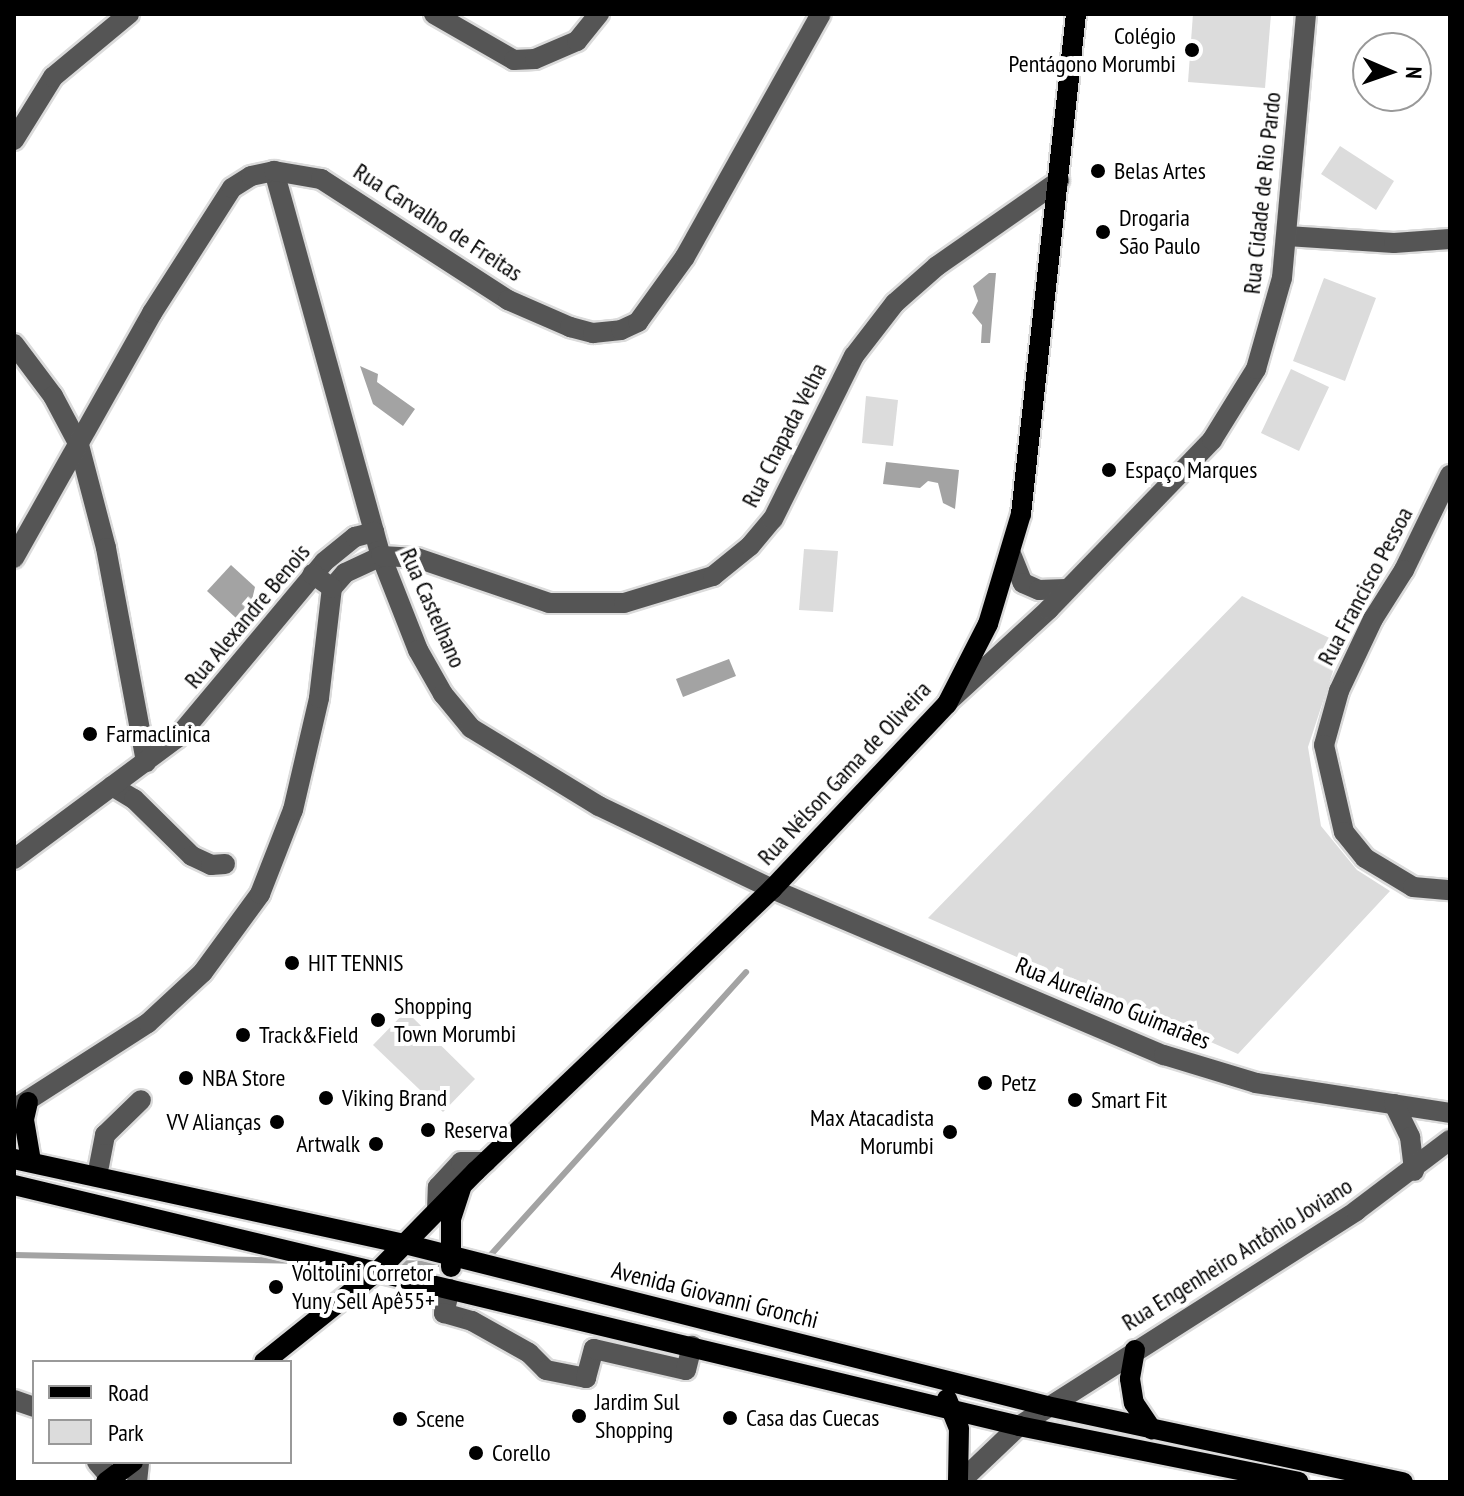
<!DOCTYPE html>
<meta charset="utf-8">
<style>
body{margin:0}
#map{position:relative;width:1464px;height:1496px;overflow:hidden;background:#fff;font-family:"PT Sans Narrow",sans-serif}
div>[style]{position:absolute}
.green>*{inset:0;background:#dcdcdc}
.water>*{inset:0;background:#a3a3a3}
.stream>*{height:6px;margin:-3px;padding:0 3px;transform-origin:3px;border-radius:3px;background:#a3a3a3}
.roads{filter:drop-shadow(2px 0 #dbdbdb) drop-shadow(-2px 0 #dbdbdb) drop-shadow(0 2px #dbdbdb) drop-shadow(0 -2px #dbdbdb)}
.minor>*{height:20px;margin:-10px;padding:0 10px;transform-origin:10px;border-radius:10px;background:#555}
.major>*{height:20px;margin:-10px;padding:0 10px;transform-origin:10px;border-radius:10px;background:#000}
.dots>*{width:22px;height:22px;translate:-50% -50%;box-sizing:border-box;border:4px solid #fff;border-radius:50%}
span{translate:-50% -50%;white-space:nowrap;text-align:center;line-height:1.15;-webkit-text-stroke:8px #fff;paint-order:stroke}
.poi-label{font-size:24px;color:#000}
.right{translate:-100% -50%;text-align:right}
.left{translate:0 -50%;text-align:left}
.street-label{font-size:24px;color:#000}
.frame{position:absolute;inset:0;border:16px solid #000;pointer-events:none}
.legend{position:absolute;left:32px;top:1360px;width:260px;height:104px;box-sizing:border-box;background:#fff;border:2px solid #999;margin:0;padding:10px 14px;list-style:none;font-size:24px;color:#000}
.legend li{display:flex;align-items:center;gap:16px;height:40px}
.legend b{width:40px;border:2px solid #999}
.north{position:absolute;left:1352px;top:32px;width:80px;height:80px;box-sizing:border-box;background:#fff;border:2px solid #999;border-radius:50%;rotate:92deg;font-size:22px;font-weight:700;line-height:32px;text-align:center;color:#000}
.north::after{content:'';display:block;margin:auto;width:28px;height:36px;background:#000;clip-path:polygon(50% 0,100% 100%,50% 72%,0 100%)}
</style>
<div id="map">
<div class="green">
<i style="clip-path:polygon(1193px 14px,1271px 14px,1265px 88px,1188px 82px)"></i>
<i style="clip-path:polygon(1340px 146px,1394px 181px,1376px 210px,1321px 174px)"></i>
<i style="clip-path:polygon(1324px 278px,1376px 298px,1345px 381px,1293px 361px)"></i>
<i style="clip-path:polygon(1291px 369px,1329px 387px,1299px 451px,1261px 433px)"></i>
<i style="clip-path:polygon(866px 396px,898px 400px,893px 446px,862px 443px)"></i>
<i style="clip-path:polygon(804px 549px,838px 551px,833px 612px,799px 610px)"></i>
<i style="clip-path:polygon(1242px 596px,1342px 644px,1308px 747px,1321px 826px,1357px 870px,1390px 891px,1238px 1054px,928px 918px)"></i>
<i style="clip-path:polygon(406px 1011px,475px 1079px,443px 1112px,373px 1045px)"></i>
</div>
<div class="water">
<i style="clip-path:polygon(989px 273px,996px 273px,990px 343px,981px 343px,982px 325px,972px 313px,978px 301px,973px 286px)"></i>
<i style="clip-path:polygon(360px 366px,378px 374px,377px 382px,415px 409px,403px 426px,373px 404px)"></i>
<i style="clip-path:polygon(886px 462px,959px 470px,955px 509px,943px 503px,938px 483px,928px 481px,920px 488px,883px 484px)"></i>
<i style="clip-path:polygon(231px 565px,255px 587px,252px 600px,236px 618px,207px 591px)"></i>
<i style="clip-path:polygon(729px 659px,736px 676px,683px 697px,676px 679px)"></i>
</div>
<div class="stream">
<i style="left:14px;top:1255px;width:279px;rotate:1.2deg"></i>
<i style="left:486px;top:1260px;width:388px;rotate:-47.9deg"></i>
<i style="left:392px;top:1263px;width:57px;rotate:1deg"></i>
</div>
<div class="roads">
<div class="minor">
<i style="left:434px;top:14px;width:92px;rotate:29.9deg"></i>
<i style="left:514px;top:60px;width:21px;rotate:-3deg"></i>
<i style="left:535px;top:59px;width:46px;rotate:-23.2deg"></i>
<i style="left:577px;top:41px;width:35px;rotate:-51deg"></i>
<i style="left:14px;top:140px;width:74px;rotate:-58.2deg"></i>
<i style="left:53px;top:77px;width:99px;rotate:-39.7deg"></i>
<i style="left:274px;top:171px;width:400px;rotate:74.5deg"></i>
<i style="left:381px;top:556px;width:101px;rotate:68.5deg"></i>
<i style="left:418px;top:650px;width:51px;rotate:60.4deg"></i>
<i style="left:443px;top:694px;width:44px;rotate:50.5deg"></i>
<i style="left:471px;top:728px;width:150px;rotate:31.4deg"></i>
<i style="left:599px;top:806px;width:192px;rotate:25.6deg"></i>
<i style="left:772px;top:889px;width:426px;rotate:23deg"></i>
<i style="left:1164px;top:1055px;width:96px;rotate:16.9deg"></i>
<i style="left:1256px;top:1083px;width:196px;rotate:8.8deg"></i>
<i style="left:1287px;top:236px;width:107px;rotate:3.7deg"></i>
<i style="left:1394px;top:243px;width:56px;rotate:-4.1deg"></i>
<i style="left:14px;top:344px;width:65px;rotate:53.1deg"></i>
<i style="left:53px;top:396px;width:55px;rotate:62deg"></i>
<i style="left:79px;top:445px;width:106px;rotate:75.3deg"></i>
<i style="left:106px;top:548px;width:218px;rotate:79.4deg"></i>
<i style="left:1450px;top:475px;width:106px;rotate:115.8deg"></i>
<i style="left:1404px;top:570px;width:58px;rotate:122.3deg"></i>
<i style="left:1373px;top:619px;width:80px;rotate:115.3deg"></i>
<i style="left:1339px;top:691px;width:56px;rotate:105.5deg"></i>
<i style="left:1324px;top:745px;width:89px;rotate:77.1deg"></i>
<i style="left:1344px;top:832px;width:33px;rotate:51deg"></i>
<i style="left:1365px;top:858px;width:56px;rotate:31.1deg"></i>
<i style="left:1413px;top:887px;width:37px;rotate:5deg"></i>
<i style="left:1011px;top:554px;width:31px;rotate:68deg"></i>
<i style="left:1023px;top:583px;width:17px;rotate:24deg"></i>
<i style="left:1039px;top:590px;width:27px;rotate:-2deg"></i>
<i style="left:14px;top:558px;width:281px;rotate:-60.6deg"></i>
<i style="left:152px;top:313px;width:148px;rotate:-57.4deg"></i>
<i style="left:232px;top:188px;width:22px;rotate:-32deg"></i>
<i style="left:251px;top:176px;width:24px;rotate:-12deg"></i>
<i style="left:274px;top:171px;width:48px;rotate:9.7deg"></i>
<i style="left:321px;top:179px;width:223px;rotate:32.9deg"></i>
<i style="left:508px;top:300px;width:68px;rotate:23.5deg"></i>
<i style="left:570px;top:327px;width:24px;rotate:15deg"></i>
<i style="left:593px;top:333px;width:28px;rotate:-6deg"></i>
<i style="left:621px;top:330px;width:19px;rotate:-25deg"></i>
<i style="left:638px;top:322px;width:80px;rotate:-54.1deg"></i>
<i style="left:685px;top:257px;width:278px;rotate:-60.8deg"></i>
<i style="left:332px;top:588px;width:20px;rotate:-49deg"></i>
<i style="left:345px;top:573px;width:40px;rotate:-25deg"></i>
<i style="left:381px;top:556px;width:36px;rotate:3deg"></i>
<i style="left:417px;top:558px;width:139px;rotate:18.8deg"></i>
<i style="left:549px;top:603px;width:75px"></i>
<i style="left:624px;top:603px;width:93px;rotate:-16.9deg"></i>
<i style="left:713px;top:576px;width:48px;rotate:-39deg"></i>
<i style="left:750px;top:546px;width:35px;rotate:-50deg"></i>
<i style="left:773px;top:519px;width:182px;rotate:-63.6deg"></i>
<i style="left:854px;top:356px;width:67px;rotate:-52.3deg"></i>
<i style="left:895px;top:303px;width:56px;rotate:-41.4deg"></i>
<i style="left:937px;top:266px;width:149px;rotate:-34.9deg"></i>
<i style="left:948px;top:702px;width:137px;rotate:-42.6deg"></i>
<i style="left:1049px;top:609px;width:235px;rotate:-46deg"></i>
<i style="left:1212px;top:440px;width:84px;rotate:-58.2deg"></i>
<i style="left:1256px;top:369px;width:95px;rotate:-74.1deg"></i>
<i style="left:1282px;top:278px;width:265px;rotate:-84.8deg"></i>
<i style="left:112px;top:786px;width:26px;rotate:31deg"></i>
<i style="left:134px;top:799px;width:81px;rotate:44.5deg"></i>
<i style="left:192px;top:856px;width:21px;rotate:25deg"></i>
<i style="left:211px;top:865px;width:14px;rotate:-4deg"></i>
<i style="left:14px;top:859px;width:203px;rotate:-36.6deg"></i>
<i style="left:177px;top:738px;width:229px;rotate:-50.1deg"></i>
<i style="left:324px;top:562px;width:40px;rotate:-39deg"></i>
<i style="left:355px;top:537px;width:20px;rotate:-15deg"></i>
<i style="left:1394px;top:1104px;width:37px;rotate:64deg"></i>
<i style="left:1410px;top:1137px;width:34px;rotate:83deg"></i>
<i style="left:14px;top:1109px;width:159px;rotate:-32.7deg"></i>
<i style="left:148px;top:1023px;width:75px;rotate:-42.8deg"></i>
<i style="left:203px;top:972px;width:97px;rotate:-53.8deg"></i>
<i style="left:260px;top:894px;width:90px;rotate:-68.6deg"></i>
<i style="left:293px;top:810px;width:115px;rotate:-76.9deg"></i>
<i style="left:319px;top:698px;width:111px;rotate:-83.3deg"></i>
<i style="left:332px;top:588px;width:24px;rotate:-144deg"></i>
<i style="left:99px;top:1166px;width:32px;rotate:-79deg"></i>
<i style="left:105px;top:1135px;width:50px;rotate:-44.2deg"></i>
<i style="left:437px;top:1211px;width:24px;rotate:-88deg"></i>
<i style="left:438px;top:1187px;width:34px;rotate:-47deg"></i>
<i style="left:461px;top:1162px;width:25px"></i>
<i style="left:450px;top:1289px;width:25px;rotate:104deg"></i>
<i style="left:444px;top:1313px;width:29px;rotate:16deg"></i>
<i style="left:472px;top:1321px;width:65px;rotate:29.3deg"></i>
<i style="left:529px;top:1353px;width:24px;rotate:45deg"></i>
<i style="left:546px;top:1370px;width:41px;rotate:11.3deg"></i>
<i style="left:586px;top:1378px;width:30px;rotate:-75deg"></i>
<i style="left:594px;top:1349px;width:94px;rotate:12.9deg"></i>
<i style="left:686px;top:1370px;width:25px;rotate:-76deg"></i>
<i style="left:14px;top:1400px;width:21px;rotate:19deg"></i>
<i style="left:97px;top:1462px;width:21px;rotate:49deg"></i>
<i style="left:137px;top:1482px;width:20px;rotate:-84deg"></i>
<i style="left:960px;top:1482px;width:81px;rotate:-43.5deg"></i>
<i style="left:1019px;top:1426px;width:400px;rotate:-32.5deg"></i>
<i style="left:1356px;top:1211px;width:118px;rotate:-37.1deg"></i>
</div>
<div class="major">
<i style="left:28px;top:1102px;width:18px;rotate:103deg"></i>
<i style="left:24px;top:1120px;width:42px;rotate:80.3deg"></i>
<i style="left:14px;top:1159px;width:400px;rotate:12.3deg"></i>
<i style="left:405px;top:1244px;width:662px;rotate:14.16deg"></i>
<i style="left:1047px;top:1406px;width:364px;rotate:12.1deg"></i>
<i style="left:14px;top:1185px;width:1033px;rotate:13.48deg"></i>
<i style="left:1019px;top:1426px;width:285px;rotate:11.3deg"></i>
<i style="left:451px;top:1267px;width:48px;rotate:-90deg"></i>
<i style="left:451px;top:1219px;width:32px;rotate:-72deg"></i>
<i style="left:1135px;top:1350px;width:29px;rotate:100deg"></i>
<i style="left:1130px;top:1379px;width:24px;rotate:81deg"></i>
<i style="left:1134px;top:1403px;width:32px;rotate:56deg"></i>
<i style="left:264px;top:1362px;width:147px;rotate:-38.7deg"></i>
<i style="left:379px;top:1270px;width:139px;rotate:-45.6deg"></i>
<i style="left:476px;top:1171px;width:409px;rotate:-43.6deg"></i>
<i style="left:772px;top:889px;width:255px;rotate:-46.6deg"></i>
<i style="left:947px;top:704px;width:90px;rotate:-62.9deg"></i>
<i style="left:988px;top:624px;width:115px;rotate:-73.3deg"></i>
<i style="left:1021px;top:514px;width:503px;rotate:-83.72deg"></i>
<i style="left:947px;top:1399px;width:31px;rotate:68deg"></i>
<i style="left:959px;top:1428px;width:54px;rotate:91.1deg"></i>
<i style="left:106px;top:1482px;width:34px;rotate:-37deg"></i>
</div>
</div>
<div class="dots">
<i style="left:1192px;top:50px;background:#000"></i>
<i style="left:1098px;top:171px;background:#000"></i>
<i style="left:1103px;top:232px;background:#000"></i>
<i style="left:1109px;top:470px;background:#000"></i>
<i style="left:90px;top:734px;background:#000"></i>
<i style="left:292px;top:963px;background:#000"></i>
<i style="left:378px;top:1020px;background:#000"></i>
<i style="left:243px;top:1035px;background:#000"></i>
<i style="left:186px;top:1078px;background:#000"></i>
<i style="left:985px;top:1083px;background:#000"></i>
<i style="left:326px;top:1098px;background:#000"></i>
<i style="left:1075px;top:1100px;background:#000"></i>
<i style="left:277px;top:1122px;background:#000"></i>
<i style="left:428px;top:1130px;background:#000"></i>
<i style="left:950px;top:1132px;background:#000"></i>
<i style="left:376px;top:1144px;background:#000"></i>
<i style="left:276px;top:1287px;background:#000"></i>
<i style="left:579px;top:1416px;background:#000"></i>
<i style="left:730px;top:1418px;background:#000"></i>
<i style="left:400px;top:1419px;background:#000"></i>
<i style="left:476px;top:1453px;background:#000"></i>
</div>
<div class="poi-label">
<span class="right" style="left:1176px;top:50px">Colégio<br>Pentágono Morumbi</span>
<span class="left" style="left:1114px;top:171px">Belas Artes</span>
<span class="left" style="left:1119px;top:232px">Drogaria<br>São Paulo</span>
<span class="left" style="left:1125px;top:470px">Espaço Marques</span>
<span class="left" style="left:106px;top:734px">Farmaclinica</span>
<span class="left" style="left:308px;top:963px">HIT TENNIS</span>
<span class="left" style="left:394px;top:1020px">Shopping<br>Town Morumbi</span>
<span class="left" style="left:259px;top:1035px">Track&amp;Field</span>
<span class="left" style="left:202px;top:1078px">NBA Store</span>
<span class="left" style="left:1001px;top:1083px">Petz</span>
<span class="left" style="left:342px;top:1098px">Viking Brand</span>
<span class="left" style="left:1091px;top:1100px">Smart Fit</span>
<span class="right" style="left:934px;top:1132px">Max Atacadista<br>Morumbi</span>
<span class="right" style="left:261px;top:1122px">VV Alianças</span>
<span class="left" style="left:444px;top:1130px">Reserva</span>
<span class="right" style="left:360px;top:1144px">Artwalk</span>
<span class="left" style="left:292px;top:1287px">Voltolini Corretor<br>Yuny Sell Apê55+</span>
<span class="left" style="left:595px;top:1416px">Jardim Sul<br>Shopping</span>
<span class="left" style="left:746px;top:1418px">Casa das Cuecas</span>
<span class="left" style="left:416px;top:1419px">Scene</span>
<span class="left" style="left:492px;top:1453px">Corello</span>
</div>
<div class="street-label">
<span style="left:1262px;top:193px;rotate:-84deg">Rua Cidade de Rio Pardo</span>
<span style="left:438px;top:222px;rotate:33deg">Rua Carvalho de Freitas</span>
<span style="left:784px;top:435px;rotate:-63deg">Rua Chapada Velha</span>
<span style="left:1365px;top:586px;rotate:-62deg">Rua Francisco Pessoa</span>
<span style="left:433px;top:608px;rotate:66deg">Rua Castelhano</span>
<span style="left:247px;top:616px;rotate:-50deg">Rua Alexandre Benois</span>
<span style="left:844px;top:773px;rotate:-47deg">Rua Nélson Gama de Oliveira</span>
<span style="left:1113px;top:1003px;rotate:22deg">Rua Aureliano Guimarães</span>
<span style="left:1237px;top:1254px;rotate:-32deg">Rua Engenheiro Antônio Joviano</span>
<span style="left:715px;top:1295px;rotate:14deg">Avenida Giovanni Gronchi</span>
</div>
<div class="frame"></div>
<ul class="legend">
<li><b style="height:10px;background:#000"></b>Road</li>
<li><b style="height:22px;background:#dcdcdc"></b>Park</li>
</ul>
<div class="north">N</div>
</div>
